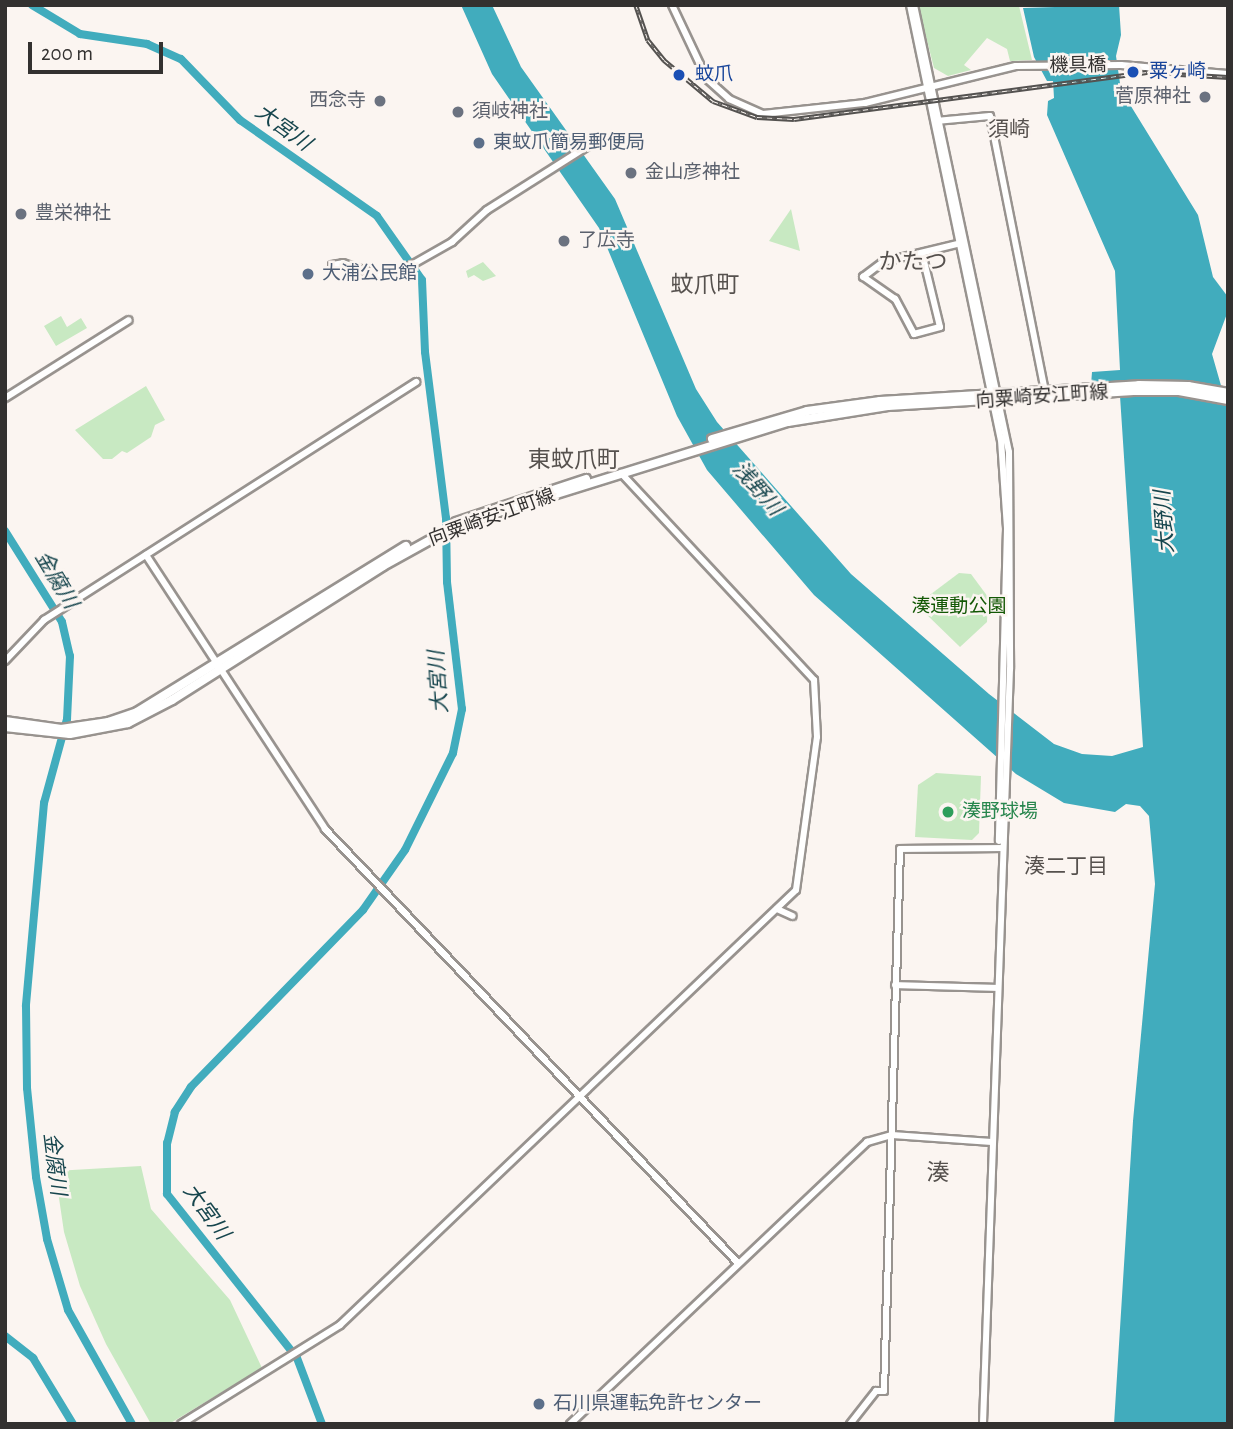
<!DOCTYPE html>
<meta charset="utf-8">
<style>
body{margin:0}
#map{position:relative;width:1233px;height:1429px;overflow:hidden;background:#fbf5f1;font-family:"Alegreya Sans","Noto Sans JP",sans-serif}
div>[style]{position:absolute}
.green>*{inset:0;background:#c8e9c2}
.water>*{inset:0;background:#41acbd}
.river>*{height:8px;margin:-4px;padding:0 4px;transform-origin:4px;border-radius:4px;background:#41acbd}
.roads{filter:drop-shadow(2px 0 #98938f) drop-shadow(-2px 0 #98938f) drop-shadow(0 2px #98938f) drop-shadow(0 -2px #98938f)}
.minor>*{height:6px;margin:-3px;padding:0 3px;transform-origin:3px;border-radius:3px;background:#fff}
.major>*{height:8px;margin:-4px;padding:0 4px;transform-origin:4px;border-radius:4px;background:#fff}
.rail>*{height:4.5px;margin-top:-2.25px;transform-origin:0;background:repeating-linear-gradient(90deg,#fbf5f1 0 5px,#545250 0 10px);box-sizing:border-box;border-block:2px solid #545250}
.dots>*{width:19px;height:19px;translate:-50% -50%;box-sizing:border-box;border:4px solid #fbf5f1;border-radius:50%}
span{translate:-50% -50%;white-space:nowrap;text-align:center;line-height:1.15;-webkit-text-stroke:5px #fbf5f1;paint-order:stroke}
.street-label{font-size:19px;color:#333130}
.transit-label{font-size:19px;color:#164399}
.left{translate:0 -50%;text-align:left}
.worship-label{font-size:19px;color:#5b616d}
.right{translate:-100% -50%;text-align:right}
.service-label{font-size:19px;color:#4e5e75}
.park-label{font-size:19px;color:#135805}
.leisure-label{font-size:19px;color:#27864d}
.water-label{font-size:21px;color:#16454d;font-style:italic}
.neighbourhood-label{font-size:21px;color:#56514e}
.quarter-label{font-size:23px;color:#56514e}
.frame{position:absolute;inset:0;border:7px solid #333130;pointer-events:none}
.scale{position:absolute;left:28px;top:42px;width:135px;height:32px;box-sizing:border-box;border:4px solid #333130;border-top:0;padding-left:9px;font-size:21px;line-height:24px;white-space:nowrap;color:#333130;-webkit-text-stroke:5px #fbf5f1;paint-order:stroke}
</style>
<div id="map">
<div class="green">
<i style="clip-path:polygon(918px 5px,1019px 6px,1032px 60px,1010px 61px,1007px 49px,987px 38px,964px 65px,971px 70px,948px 76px,934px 68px)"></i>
<i style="clip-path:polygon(791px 209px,800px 251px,769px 241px)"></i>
<i style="clip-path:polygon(483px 262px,496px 276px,483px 281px,474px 275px,468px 278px,466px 271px)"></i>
<i style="clip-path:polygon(61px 316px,67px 327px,81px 318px,87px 328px,56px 346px,44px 326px)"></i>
<i style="clip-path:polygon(146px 386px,165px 420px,155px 425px,151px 437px,127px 453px,122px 451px,112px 459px,103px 459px,75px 430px)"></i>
<i style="clip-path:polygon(959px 573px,971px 574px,988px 597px,987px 622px,960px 647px,924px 612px,923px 600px)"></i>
<i style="clip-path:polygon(936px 773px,981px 776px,979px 833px,972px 840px,915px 837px,918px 785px)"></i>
<i style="clip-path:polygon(141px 1166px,151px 1209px,230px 1300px,262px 1368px,169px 1424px,151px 1424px,106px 1344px,80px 1286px,64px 1232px,55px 1171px)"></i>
</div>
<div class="water">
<i style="clip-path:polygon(461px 5px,492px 5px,521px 67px,615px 199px,696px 389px,717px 422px,851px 574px,989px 694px,1054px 744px,1082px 754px,1112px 756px,1143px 747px,1120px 396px,1090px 398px,1092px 372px,1120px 370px,1115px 271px,1047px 115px,1048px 101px,1054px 98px,1053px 81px,1047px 81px,1034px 57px,1023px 8px,1119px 5px,1121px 35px,1116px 56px,1121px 90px,1198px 215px,1213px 277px,1228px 297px,1228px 311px,1212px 354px,1228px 410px,1228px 1424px,1114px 1424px,1133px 1121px,1155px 884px,1149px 816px,1140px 806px,1126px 804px,1115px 812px,1064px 803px,1016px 774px,814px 595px,742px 511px,707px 470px,677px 416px,599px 228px,492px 74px)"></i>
</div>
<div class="river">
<i style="left:32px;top:5px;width:56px;rotate:31.1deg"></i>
<i style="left:80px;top:34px;width:68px;rotate:8.5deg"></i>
<i style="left:147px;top:44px;width:37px;rotate:24deg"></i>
<i style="left:181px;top:59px;width:85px;rotate:46deg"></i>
<i style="left:240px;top:120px;width:167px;rotate:35deg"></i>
<i style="left:377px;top:216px;width:78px;rotate:54.9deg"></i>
<i style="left:422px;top:280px;width:72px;rotate:87.6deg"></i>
<i style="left:425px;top:352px;width:167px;rotate:82.8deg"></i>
<i style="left:446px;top:518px;width:64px;rotate:89.1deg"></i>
<i style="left:447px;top:582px;width:128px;rotate:83.3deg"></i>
<i style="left:462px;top:709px;width:45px;rotate:101.6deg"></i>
<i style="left:453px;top:753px;width:108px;rotate:116.3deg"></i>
<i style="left:405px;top:850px;width:73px;rotate:125deg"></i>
<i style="left:363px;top:910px;width:247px;rotate:134.2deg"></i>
<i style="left:191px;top:1087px;width:30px;rotate:123deg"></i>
<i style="left:175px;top:1112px;width:32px;rotate:104deg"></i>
<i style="left:167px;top:1143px;width:51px;rotate:90deg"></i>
<i style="left:167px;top:1194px;width:209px;rotate:51.6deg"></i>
<i style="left:297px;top:1358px;width:71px;rotate:69.3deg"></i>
<i style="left:5px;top:531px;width:107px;rotate:57.9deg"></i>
<i style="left:62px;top:622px;width:35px;rotate:77deg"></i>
<i style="left:70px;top:656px;width:63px;rotate:92.7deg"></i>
<i style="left:67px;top:719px;width:87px;rotate:105.3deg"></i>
<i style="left:44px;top:803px;width:204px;rotate:95.1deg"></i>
<i style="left:26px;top:1006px;width:82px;rotate:89.3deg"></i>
<i style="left:27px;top:1088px;width:89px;rotate:84.2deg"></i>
<i style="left:36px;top:1177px;width:63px;rotate:79.9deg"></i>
<i style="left:47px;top:1239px;width:74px;rotate:73.5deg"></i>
<i style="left:68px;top:1310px;width:131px;rotate:60.7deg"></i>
<i style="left:5px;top:1336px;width:36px;rotate:38deg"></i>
<i style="left:33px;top:1358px;width:77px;rotate:58.8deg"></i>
</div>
<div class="roads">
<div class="minor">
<i style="left:672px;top:5px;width:82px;rotate:64.7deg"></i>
<i style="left:707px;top:79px;width:30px;rotate:42deg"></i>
<i style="left:729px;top:99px;width:37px;rotate:24deg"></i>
<i style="left:763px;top:114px;width:103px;rotate:-6.2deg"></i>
<i style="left:865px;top:103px;width:155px;rotate:-13.8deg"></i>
<i style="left:1016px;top:66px;width:105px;rotate:-0.5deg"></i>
<i style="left:1121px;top:65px;width:107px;rotate:4.8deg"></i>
<i style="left:910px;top:5px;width:444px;rotate:78.2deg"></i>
<i style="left:1001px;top:440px;width:89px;rotate:86.1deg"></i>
<i style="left:1007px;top:529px;width:312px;rotate:91.5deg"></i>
<i style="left:914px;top:5px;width:457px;rotate:78deg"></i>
<i style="left:1009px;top:452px;width:217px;rotate:89.7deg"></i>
<i style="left:1010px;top:669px;width:755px;rotate:92.05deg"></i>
<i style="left:936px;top:121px;width:54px;rotate:-5.3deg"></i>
<i style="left:990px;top:116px;width:285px;rotate:78.7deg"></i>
<i style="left:922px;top:253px;width:76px;rotate:76.3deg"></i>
<i style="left:940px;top:327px;width:27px;rotate:165deg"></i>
<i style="left:914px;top:334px;width:40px;rotate:-118deg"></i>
<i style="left:895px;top:299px;width:39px;rotate:-145deg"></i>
<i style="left:863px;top:277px;width:25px;rotate:-37deg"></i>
<i style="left:883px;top:262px;width:80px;rotate:-13.7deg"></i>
<i style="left:332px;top:265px;width:11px;rotate:-10deg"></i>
<i style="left:343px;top:263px;width:37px;rotate:19deg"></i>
<i style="left:378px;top:275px;width:23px;rotate:-10deg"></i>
<i style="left:401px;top:271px;width:59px;rotate:-29.6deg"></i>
<i style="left:452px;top:242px;width:47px;rotate:-42.4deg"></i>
<i style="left:487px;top:210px;width:120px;rotate:-32.4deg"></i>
<i style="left:5px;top:398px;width:146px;rotate:-32.2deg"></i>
<i style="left:146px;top:555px;width:327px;rotate:56.8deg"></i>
<i style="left:325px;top:829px;width:599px;rotate:46.42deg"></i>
<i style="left:5px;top:661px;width:57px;rotate:-46.4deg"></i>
<i style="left:44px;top:620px;width:442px;rotate:-32.6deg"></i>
<i style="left:777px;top:909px;width:17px;rotate:24deg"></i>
<i style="left:895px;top:985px;width:102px;rotate:1.7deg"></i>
<i style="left:181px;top:1424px;width:187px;rotate:-31.9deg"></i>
<i style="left:340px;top:1325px;width:630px;rotate:-43.65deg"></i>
<i style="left:796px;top:890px;width:154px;rotate:-82.2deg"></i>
<i style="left:817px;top:737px;width:57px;rotate:-93deg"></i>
<i style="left:814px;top:680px;width:283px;rotate:-133deg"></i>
<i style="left:570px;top:1424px;width:410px;rotate:-43.5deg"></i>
<i style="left:867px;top:1142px;width:26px;rotate:-16deg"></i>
<i style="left:892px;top:1135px;width:100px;rotate:4deg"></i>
<i style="left:850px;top:1424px;width:42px;rotate:-51.8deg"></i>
<i style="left:876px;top:1391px;width:8px"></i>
<i style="left:884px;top:1391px;width:542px;rotate:-88.31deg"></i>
<i style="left:900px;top:849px;width:102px;rotate:-0.6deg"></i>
</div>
<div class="major">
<i style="left:712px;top:439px;width:99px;rotate:-16.4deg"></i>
<i style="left:807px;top:411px;width:74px;rotate:-7.8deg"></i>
<i style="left:880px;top:401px;width:259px;rotate:-3.5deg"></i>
<i style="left:1139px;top:385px;width:49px;rotate:1.2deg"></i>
<i style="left:1188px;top:386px;width:41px;rotate:9.9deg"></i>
<i style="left:456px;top:522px;width:137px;rotate:-18.3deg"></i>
<i style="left:5px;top:721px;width:57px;rotate:8.1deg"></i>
<i style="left:61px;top:729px;width:48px;rotate:-8.5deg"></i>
<i style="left:108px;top:722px;width:31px;rotate:-19deg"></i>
<i style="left:137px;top:712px;width:316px;rotate:-31.7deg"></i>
<i style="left:5px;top:727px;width:65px;rotate:6.1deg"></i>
<i style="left:70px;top:734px;width:59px;rotate:-10.7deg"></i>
<i style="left:128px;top:723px;width:50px;rotate:-27.6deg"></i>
<i style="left:172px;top:700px;width:250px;rotate:-32.4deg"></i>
<i style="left:383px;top:566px;width:64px;rotate:-29deg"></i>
<i style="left:439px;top:535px;width:67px;rotate:-20.9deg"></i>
<i style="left:502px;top:511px;width:300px;rotate:-17.3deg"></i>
<i style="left:788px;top:422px;width:101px;rotate:-9.1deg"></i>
<i style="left:888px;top:406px;width:246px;rotate:-3.5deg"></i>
<i style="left:1134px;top:391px;width:45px"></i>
<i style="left:1179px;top:391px;width:50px;rotate:10.4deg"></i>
</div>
</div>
<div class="rail">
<i style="left:636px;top:5px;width:37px;rotate:71deg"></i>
<i style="left:648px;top:40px;width:26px;rotate:51deg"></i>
<i style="left:664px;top:60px;width:64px;rotate:39.9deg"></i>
<i style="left:713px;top:101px;width:47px;rotate:20deg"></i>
<i style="left:757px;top:117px;width:37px;rotate:3deg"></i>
<i style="left:794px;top:119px;width:356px;rotate:-7.6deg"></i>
<i style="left:1147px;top:72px;width:81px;rotate:3.5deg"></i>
</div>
<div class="dots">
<i style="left:1133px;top:72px;background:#1a4fb4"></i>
<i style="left:679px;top:75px;background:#1a4fb4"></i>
<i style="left:1205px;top:97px;background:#6b7280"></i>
<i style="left:380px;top:101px;background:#6b7280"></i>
<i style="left:458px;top:112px;background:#6b7280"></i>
<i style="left:479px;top:143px;background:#5c6f8a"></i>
<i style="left:631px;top:173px;background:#6b7280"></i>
<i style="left:21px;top:214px;background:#6b7280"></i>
<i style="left:564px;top:241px;background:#6b7280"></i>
<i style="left:308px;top:274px;background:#5c6f8a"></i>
<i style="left:948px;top:812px;background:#2e9e5b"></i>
<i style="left:539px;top:1404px;background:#5c6f8a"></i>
</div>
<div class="street-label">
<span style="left:1078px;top:66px;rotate:-1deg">機具橋</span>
<span style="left:1042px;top:397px;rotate:-4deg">向粟崎安江町線</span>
<span style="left:492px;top:518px;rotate:-20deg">向粟崎安江町線</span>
</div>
<div class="transit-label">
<span class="left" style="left:1149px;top:72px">粟ヶ崎</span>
<span class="left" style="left:695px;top:75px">蚊爪</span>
</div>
<div class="worship-label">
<span class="right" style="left:1191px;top:97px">菅原神社</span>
<span class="right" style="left:366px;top:101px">西念寺</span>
<span class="left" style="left:472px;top:112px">須岐神社</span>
<span class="left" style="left:645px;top:173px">金山彦神社</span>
<span class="left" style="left:35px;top:214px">豊栄神社</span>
<span class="left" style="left:578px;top:241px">了広寺</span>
</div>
<div class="service-label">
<span class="left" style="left:493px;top:143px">東蚊爪簡易郵便局</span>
<span class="left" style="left:322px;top:274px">大浦公民館</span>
<span class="left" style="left:553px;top:1404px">石川県運転免許センター</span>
</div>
<div class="park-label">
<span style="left:959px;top:607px">湊運動公園</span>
</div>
<div class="leisure-label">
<span class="left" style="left:962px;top:812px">湊野球場</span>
</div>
<div class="water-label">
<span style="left:283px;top:128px;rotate:36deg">大宮川</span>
<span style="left:757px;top:489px;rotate:49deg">浅野川</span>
<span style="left:1165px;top:522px;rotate:-94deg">大野川</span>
<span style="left:56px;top:580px;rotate:59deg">金腐川</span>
<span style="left:439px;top:682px;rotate:-94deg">大宮川</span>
<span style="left:54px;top:1164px;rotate:83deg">金腐川</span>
<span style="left:206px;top:1212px;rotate:54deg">大宮川</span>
</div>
<div class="neighbourhood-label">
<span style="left:1009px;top:130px">須崎</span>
<span style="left:1066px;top:867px">湊二丁目</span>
</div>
<div class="quarter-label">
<span style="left:913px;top:263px">かたつ</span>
<span style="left:705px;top:286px">蚊爪町</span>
<span style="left:574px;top:461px">東蚊爪町</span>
<span style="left:938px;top:1174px">湊</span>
</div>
<div class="frame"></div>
<div class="scale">200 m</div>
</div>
